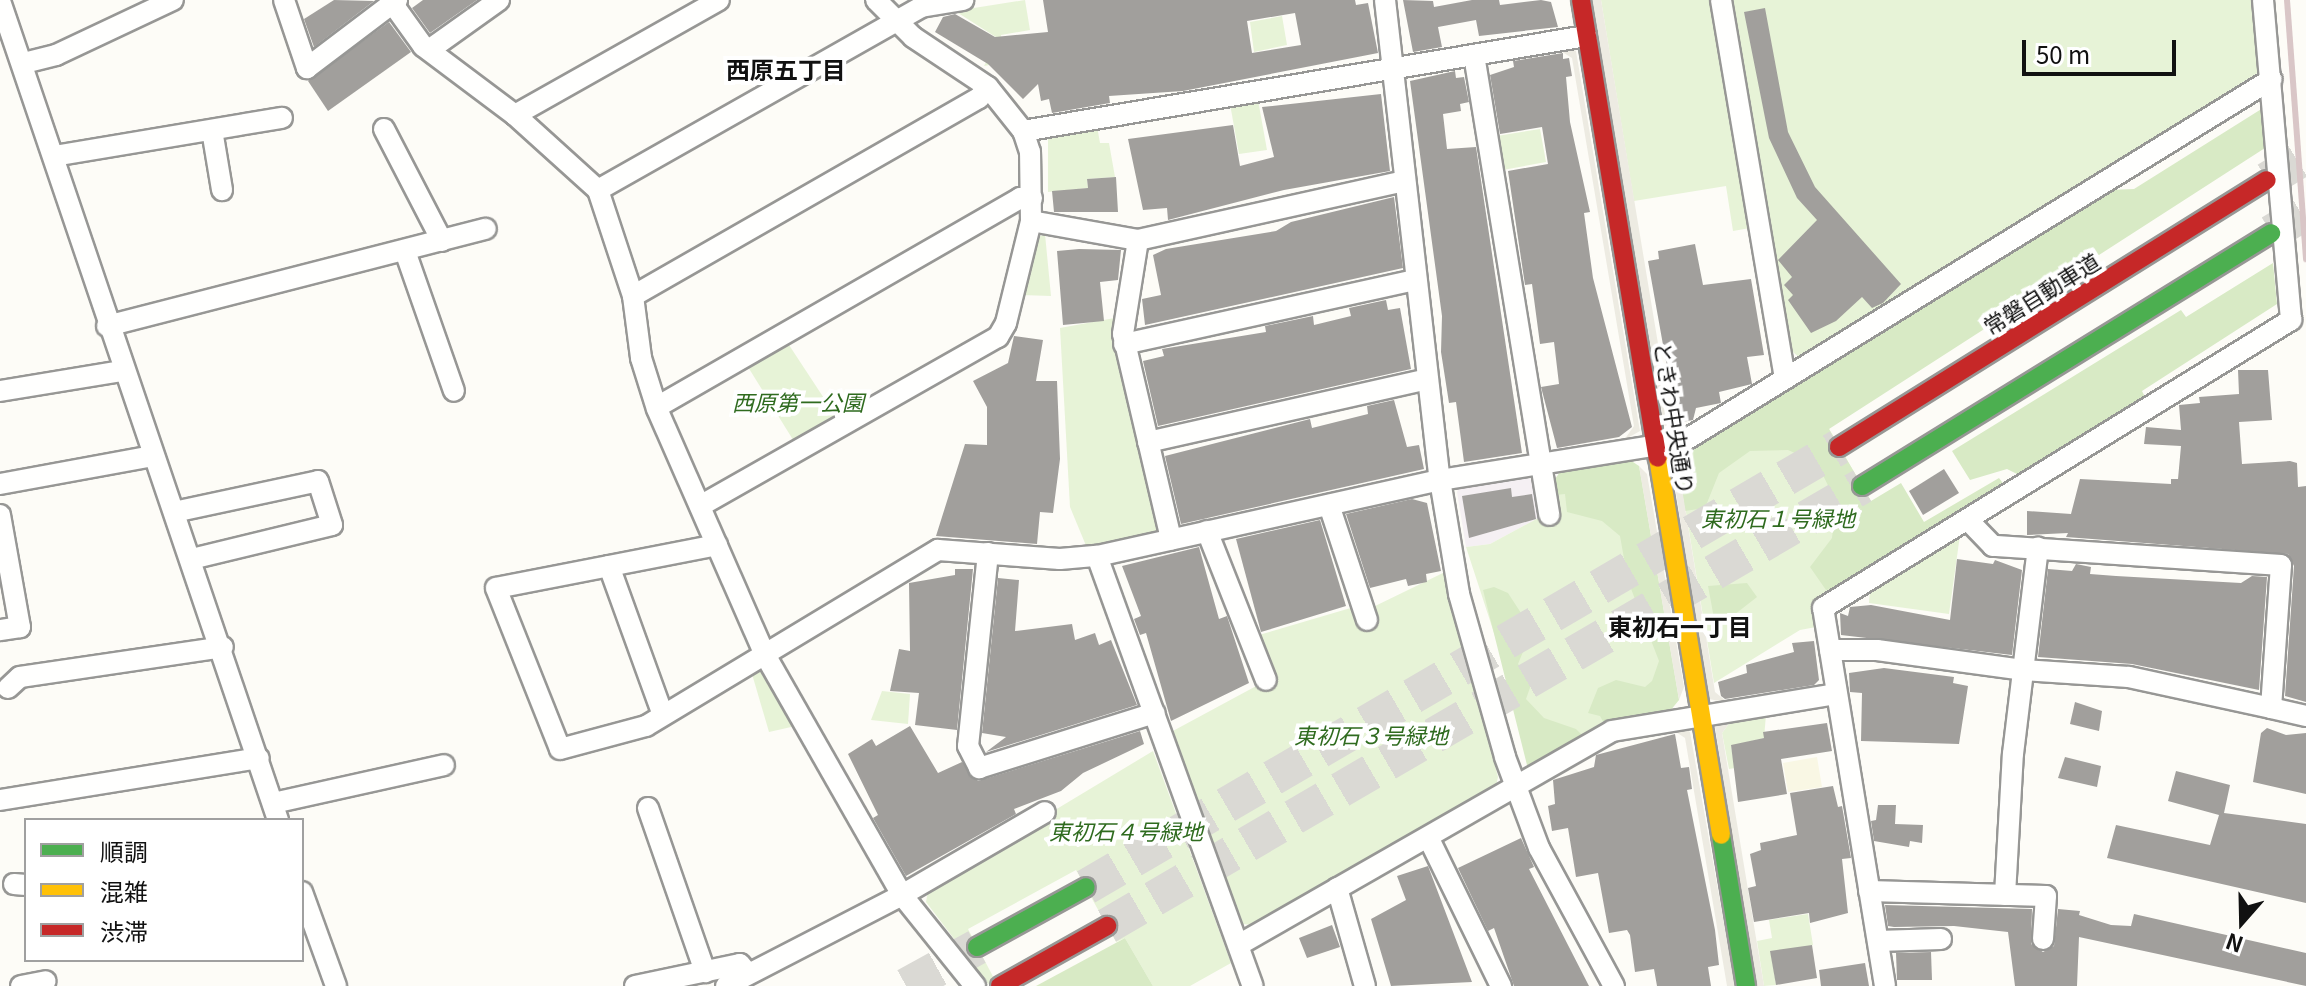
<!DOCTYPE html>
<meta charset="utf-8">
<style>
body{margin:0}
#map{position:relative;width:2306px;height:986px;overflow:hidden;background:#fdfcf7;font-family:Georgia,"Noto Sans JP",serif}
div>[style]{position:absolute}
.industrial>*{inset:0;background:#f5f0f3}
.farmland>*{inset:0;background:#f9f7e4}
.green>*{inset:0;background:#e7f3d7}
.forest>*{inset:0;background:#d8eac5}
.plaza>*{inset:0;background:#edebe2}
.building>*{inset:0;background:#a19f9c}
.highway-tunnel>*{height:36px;margin-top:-18px;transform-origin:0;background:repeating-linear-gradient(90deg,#dad9d4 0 36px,transparent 0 54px)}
.roads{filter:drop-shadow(2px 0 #979795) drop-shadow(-2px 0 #979795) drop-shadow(0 2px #979795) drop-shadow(0 -2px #979795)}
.street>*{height:20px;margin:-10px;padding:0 10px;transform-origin:10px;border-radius:10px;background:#fffffe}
.fast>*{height:18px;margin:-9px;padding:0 9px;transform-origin:9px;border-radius:9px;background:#4caf50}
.slow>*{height:18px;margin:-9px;padding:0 9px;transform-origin:9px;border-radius:9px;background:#ffc107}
.jam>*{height:18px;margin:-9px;padding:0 9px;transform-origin:9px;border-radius:9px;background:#c62828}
.rail>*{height:6px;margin:-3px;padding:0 3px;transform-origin:3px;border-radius:3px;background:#d9c6c7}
span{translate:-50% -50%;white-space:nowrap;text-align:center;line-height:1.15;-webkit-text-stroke:8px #fff;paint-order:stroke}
.street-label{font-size:22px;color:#111}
.park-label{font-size:22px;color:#2f6b1f;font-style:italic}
.neighbourhood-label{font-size:24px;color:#111;font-weight:700}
.legend{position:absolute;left:24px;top:818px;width:280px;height:144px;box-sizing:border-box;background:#fff;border:2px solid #a0a0a0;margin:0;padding:10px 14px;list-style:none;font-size:24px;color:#111}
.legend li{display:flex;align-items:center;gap:16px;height:40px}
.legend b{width:40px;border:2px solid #a0a0a0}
.north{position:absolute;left:2202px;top:882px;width:80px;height:80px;-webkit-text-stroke:6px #fff;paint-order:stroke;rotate:200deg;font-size:22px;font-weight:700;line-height:32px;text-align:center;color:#111}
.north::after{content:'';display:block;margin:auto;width:28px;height:36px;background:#111;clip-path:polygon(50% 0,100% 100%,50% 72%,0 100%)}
.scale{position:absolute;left:2022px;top:40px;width:154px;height:36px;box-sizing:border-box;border:4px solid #111;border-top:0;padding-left:10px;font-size:24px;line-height:28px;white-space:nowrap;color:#111;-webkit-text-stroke:6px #fff;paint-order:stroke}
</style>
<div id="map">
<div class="industrial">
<i style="clip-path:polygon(1524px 475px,1537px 484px,1542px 516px,1490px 544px,1466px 547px,1457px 492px,1461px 485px)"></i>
</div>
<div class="farmland">
<i style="clip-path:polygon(1817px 757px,1822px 787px,1788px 792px,1783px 763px)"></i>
</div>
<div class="green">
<i style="clip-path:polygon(1025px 0,1030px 30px,1001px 35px,1005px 62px,984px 66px,999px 39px,955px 11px)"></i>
<i style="clip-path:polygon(1601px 0,1712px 0,1750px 228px,1733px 231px,1726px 186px,1634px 201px)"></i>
<i style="clip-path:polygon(1730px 0,2254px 0,2259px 72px,1800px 358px,1787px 347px)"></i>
<i style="clip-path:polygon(1282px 16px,1287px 45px,1254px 52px,1250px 22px)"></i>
<i style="clip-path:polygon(1258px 100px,1267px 150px,1239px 154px,1230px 104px)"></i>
<i style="clip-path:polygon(1097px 126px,1100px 143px,1109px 143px,1115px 177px,1087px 179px,1088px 188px,1048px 192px,1048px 134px)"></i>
<i style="clip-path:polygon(1540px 129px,1546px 162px,1503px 170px,1497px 136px)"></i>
<i style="clip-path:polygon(1045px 234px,1051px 296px,1021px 295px,1036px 238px)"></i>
<i style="clip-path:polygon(1120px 317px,1162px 527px,1159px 533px,1087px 548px,1070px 507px,1060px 328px)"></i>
<i style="clip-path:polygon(789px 345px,837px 418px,795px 443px,748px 367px)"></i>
<i style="clip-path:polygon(1800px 379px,1900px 551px,1812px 604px,1816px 627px,1800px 630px,1714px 683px,1677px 458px)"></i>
<i style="clip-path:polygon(1639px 466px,1679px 700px,1538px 768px,1466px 547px,1490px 544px,1542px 516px,1553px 482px)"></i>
<i style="clip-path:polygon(1960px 535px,1949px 614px,1869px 603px,1870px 590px)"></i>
<i style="clip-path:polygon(1445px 572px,1498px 777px,1495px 790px,1260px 926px,1243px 924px,1171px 732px,1275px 676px,1259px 635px,1354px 607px,1371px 608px)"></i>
<i style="clip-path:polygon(763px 667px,800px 725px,769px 732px,752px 674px)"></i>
<i style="clip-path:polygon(882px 691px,910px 694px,908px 724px,871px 720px)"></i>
<i style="clip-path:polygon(1766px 715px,1764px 738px,1731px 746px,1735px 768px,1729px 769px,1722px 733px,1731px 721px)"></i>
<i style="clip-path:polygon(1153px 751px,1231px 963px,1190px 986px,1153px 986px,1125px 938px,1116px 942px,1076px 870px,968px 929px,998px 986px,990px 986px,926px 902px,929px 886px)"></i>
<i style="clip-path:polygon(1808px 914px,1813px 945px,1772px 956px,1776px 985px,1764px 986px,1757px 941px,1772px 938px,1769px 920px)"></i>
</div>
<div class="forest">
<i style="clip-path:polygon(2263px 108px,2265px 148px,1829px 429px,1871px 501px,1901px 483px,1924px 522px,1999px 478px,2005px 486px,1838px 588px,1826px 590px,1810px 567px,1832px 538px,1836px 502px,1820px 469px,1806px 458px,1788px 450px,1750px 451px,1719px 473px,1705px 508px,1685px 511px,1677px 458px,1682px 453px,2109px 190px,2134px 189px)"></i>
<i style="clip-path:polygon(2273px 263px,2277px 304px,2142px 391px,2147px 401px,2021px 476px,2007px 469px,1970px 480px,1952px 451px,2181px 310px,2186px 317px)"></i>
<i style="clip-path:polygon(1627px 458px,1639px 466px,1679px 700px,1670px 711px,1606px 727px,1600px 716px,1588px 713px,1598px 688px,1616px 680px,1645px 687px,1652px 681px,1659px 661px,1628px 581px,1620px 536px,1602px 521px,1567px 512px,1565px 494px,1555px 495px,1553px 482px,1562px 469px)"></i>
<i style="clip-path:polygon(1747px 583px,1757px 597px,1716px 629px,1708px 586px)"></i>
<i style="clip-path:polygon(1494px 587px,1508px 593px,1532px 630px,1518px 664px,1532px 682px,1526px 699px,1544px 718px,1576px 729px,1586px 739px,1528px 769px,1483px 590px)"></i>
<i style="clip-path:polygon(1125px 938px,1153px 986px,1036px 986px)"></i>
</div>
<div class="plaza">
<i style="clip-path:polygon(1592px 0,1601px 0,1671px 422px,1685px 433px,1664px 425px)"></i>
<i style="clip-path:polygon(1570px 48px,1576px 51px,1640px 431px,1624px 440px,1634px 426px,1572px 58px,1559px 50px)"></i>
<i style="clip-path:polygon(1677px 458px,1715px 692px,1727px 702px,1708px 699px,1672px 467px)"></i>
<i style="clip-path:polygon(1639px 466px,1647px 474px,1684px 687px,1679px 700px)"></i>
<i style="clip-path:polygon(1731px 721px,1722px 733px,1764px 986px,1756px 986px,1715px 727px)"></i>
<i style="clip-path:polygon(1685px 729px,1690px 732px,1735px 986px,1727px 986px,1685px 738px,1673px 730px)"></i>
</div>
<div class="building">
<i style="clip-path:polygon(334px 0,374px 1px,314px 47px,304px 19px)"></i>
<i style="clip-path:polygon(423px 0,477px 0,430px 33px,412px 8px)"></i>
<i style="clip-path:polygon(evenodd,1043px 0,1355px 0,1356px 5px,1368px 3px,1378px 53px,1183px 91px,1109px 96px,1110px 103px,1052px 113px,1049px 99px,1041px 101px,1038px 84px,1023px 99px,988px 64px,935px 32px,943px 17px,955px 14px,995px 37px,1048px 32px,1043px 0,1295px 13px,1301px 45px,1252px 53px,1247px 21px,1295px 13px)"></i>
<i style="clip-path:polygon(1403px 0,1433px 1px,1434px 7px,1472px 0,1499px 0,1500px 5px,1541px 0,1551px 2px,1558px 27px,1479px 36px,1476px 20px,1438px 27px,1442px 47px,1413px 52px)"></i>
<i style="clip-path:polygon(1765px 8px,1788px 132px,1815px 187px,1901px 284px,1883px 303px,1872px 308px,1862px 297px,1836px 321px,1811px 333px,1788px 300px,1793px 295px,1784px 285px,1792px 277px,1778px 260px,1817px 220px,1797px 198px,1769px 138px,1744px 12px)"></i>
<i style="clip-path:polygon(389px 22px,411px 52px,328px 111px,308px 81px)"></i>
<i style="clip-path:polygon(1563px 53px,1563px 59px,1569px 58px,1572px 76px,1566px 77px,1570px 122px,1590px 212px,1584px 213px,1593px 278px,1632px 427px,1619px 437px,1557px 448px,1541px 387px,1559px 384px,1554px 342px,1540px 344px,1532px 284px,1525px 285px,1508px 171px,1548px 164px,1542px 127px,1500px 134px,1490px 75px,1514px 67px,1513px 61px)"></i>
<i style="clip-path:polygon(1455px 71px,1456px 78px,1464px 77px,1469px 102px,1460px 104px,1461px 111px,1443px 114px,1447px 149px,1476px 147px,1522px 453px,1464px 462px,1456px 402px,1449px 403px,1441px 352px,1442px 316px,1410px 81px)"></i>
<i style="clip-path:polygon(1381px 94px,1390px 171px,1284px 190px,1168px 220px,1167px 208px,1143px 210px,1128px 139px,1233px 125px,1240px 166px,1274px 157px,1262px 107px)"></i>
<i style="clip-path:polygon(1116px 177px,1118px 212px,1054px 212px,1052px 191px,1088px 188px,1087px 179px)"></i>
<i style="clip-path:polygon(1394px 197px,1403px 268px,1145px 325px,1142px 299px,1161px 295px,1153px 255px,1166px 249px,1276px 231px,1291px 222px)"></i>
<i style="clip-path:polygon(1695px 244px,1703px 285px,1751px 279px,1764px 355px,1747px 357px,1752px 384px,1719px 392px,1721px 403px,1696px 408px,1693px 420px,1677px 423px,1648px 261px,1659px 259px,1658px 251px)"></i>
<i style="clip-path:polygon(1079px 249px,1121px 250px,1118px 280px,1100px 282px,1104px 321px,1063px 325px,1057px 251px)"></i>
<i style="clip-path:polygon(1386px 300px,1388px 310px,1400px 308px,1411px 369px,1158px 426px,1143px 361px,1164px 356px,1162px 349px,1266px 332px,1265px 326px,1313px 316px,1314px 325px,1351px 316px,1349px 308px)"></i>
<i style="clip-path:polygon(1014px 336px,1043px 340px,1036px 381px,1057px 381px,1060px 459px,1053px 513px,1040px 512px,1037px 544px,936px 536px,965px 444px,987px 445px,987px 407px,973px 381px,1008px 363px)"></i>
<i style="clip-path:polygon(2238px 370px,2268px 370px,2272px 420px,2239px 422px,2242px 464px,2290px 461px,2297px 463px,2298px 487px,2306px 486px,2306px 702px,2285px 696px,2294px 566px,2288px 554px,2066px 537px,2068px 533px,2027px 535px,2027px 511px,2071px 514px,2080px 479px,2171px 484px,2171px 479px,2178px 479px,2181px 446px,2144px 444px,2146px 427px,2181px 430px,2179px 405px,2200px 403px,2199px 397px,2239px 394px)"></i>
<i style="clip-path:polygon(1394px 400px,1407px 447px,1419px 445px,1424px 469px,1181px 524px,1165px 456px,1310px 419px,1312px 428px,1368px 414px,1367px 406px)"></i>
<i style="clip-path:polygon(1944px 469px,1959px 493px,1923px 515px,1909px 491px)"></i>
<i style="clip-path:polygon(1511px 488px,1512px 497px,1532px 494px,1536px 519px,1469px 538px,1462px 496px)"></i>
<i style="clip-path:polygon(1412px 499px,1427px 503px,1441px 571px,1426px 574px,1427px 582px,1408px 586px,1406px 579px,1370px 588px,1346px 514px)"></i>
<i style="clip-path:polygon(1320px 520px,1346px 606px,1261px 632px,1236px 539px)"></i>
<i style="clip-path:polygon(1199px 547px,1219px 619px,1227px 616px,1249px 683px,1171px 721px,1146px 633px,1140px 635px,1134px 619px,1141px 616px,1122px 566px)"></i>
<i style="clip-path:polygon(1957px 559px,1993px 564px,1995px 560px,2022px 570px,2012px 655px,1841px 635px,1840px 613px,1848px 616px,1850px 607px,1871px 605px,1950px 620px)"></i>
<i style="clip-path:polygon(2076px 564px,2091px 567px,2090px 574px,2116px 576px,2241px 583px,2252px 576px,2267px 577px,2259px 690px,2132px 664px,2038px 657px,2048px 569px,2072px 571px)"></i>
<i style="clip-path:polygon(955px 569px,973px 569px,957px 730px,915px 725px,919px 693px,890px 691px,899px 649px,910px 651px,909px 583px,955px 575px)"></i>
<i style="clip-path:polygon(998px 578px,1019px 580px,1015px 631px,1072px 624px,1075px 640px,1095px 633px,1099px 645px,1111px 640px,1137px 705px,986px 752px,1006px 737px,982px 733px)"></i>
<i style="clip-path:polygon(1814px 641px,1819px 680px,1814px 685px,1725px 699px,1721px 696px,1718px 682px,1747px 673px,1746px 665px,1794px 652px,1792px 643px)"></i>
<i style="clip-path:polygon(1884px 668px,1954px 677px,1953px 683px,1968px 686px,1959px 744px,1861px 741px,1862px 693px,1850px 692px,1849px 673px)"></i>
<i style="clip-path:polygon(2075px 702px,2102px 711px,2099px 731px,2070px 724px)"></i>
<i style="clip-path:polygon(1827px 723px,1832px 751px,1781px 759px,1787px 794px,1738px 802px,1731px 745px,1764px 738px,1763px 732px)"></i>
<i style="clip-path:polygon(910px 726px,938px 773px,962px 762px,978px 781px,1140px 731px,1144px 744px,1083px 773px,1061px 791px,1014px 809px,1016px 814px,906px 876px,873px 818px,878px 815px,848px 754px,872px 739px,876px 746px)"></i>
<i style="clip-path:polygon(2267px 728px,2286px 735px,2306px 733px,2306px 794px,2253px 782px,2261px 733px)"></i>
<i style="clip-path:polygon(1675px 734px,1681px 768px,1689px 767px,1692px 789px,1687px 790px,1715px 930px,1719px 965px,1708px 967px,1711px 986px,1657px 986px,1654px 969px,1635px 972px,1630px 935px,1627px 930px,1609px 933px,1598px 873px,1576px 877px,1568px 828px,1552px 831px,1548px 806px,1555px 804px,1553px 780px,1594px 767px,1596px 755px)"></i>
<i style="clip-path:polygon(2065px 757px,2101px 766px,2097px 787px,2058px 778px)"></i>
<i style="clip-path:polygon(2176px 771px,2230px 785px,2224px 813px,2306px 824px,2306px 903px,2107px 858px,2116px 825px,2210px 845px,2219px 815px,2168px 801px)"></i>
<i style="clip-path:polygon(1833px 786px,1838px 807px,1842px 806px,1851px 858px,1842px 859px,1848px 913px,1810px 923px,1809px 913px,1754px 922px,1748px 888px,1756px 886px,1750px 854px,1761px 850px,1760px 843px,1797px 835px,1790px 793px)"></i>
<i style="clip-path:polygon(1878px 805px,1896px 805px,1895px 824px,1923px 825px,1922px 843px,1910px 841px,1909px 847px,1874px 841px,1871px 821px,1876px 820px)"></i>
<i style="clip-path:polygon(1521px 838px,1534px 867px,1529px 869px,1589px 986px,1514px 986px,1494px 928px,1488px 931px,1458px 868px)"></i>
<i style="clip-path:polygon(1428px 866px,1472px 982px,1391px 986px,1371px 919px,1406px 900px,1397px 876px)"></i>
<i style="clip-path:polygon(1885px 905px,2032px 909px,2031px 944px,2043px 952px,2054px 946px,2058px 909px,2080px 911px,2079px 915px,2111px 925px,2131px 926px,2134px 914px,2306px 953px,2306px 986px,2079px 937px,2077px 986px,2015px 986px,2008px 932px,1954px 926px,1894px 927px,1888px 926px)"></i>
<i style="clip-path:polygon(1332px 925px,1340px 947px,1307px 958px,1299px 938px)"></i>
<i style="clip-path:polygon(1812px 945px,1817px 978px,1776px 985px,1770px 951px)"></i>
<i style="clip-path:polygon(1931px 952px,1932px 980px,1897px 980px,1896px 953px)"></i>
<i style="clip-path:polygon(1865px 963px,1869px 986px,1821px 986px,1819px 970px)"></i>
</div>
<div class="highway-tunnel">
<i style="left:2267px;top:180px;width:46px;rotate:-31.6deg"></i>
<i style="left:2271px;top:233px;width:41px;rotate:-31deg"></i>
<i style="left:1086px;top:887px;width:872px;rotate:-30.3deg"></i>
<i style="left:1107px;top:926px;width:874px;rotate:-30.23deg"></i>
<i style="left:906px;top:986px;width:81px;rotate:-28.8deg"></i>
</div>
<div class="roads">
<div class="street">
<i style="left:284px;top:0;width:72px;rotate:71.3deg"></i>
<i style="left:307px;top:68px;width:113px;rotate:-37.1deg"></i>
<i style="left:390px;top:0;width:57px;rotate:54.3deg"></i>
<i style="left:423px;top:46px;width:115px;rotate:36.9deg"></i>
<i style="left:515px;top:115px;width:112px;rotate:42.1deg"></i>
<i style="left:598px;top:190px;width:112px;rotate:71.7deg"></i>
<i style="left:633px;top:296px;width:63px;rotate:82.6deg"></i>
<i style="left:641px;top:358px;width:53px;rotate:72.6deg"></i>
<i style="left:657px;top:409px;width:266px;rotate:66.3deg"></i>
<i style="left:764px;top:653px;width:279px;rotate:60.3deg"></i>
<i style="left:902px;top:895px;width:117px;rotate:51.3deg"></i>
<i style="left:1385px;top:0;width:483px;rotate:83.5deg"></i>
<i style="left:1440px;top:480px;width:116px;rotate:80.5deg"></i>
<i style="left:1459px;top:594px;width:169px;rotate:74.2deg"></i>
<i style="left:1505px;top:757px;width:97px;rotate:69.5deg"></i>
<i style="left:1539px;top:848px;width:157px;rotate:61.5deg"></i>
<i style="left:1721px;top:0;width:384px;rotate:80.4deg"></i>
<i style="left:0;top:1px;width:865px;rotate:71.25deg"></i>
<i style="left:429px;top:50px;width:86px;rotate:-35.5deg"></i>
<i style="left:1474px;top:55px;width:466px;rotate:80.7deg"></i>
<i style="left:24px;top:63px;width:33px;rotate:-14deg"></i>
<i style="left:56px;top:55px;width:129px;rotate:-25.2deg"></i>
<i style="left:515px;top:115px;width:234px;rotate:-29.4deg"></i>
<i style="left:384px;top:129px;width:126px;rotate:62.6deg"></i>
<i style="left:212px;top:130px;width:61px;rotate:80.5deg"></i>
<i style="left:1023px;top:131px;width:571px;rotate:-9.58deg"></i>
<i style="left:54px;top:156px;width:231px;rotate:-9.5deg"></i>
<i style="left:598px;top:190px;width:371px;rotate:-29.5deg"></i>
<i style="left:921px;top:7px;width:43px;rotate:-9.5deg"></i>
<i style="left:1031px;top:221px;width:109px;rotate:10.1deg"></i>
<i style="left:1138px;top:240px;width:273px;rotate:-12.5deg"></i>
<i style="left:1138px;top:240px;width:95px;rotate:99.1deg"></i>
<i style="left:1123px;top:334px;width:211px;rotate:76.8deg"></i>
<i style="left:405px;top:251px;width:148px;rotate:70.7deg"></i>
<i style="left:633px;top:296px;width:399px;rotate:-29.8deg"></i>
<i style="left:979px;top:98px;width:14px;rotate:-51deg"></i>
<i style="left:107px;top:326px;width:391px;rotate:-14.4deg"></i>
<i style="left:1124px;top:344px;width:299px;rotate:-12.4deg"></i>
<i style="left:0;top:391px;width:124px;rotate:-9.3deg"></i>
<i style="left:657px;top:407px;width:419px;rotate:-29.9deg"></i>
<i style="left:1020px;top:198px;width:12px"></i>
<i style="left:1148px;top:442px;width:287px;rotate:-12.7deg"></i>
<i style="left:0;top:484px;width:156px;rotate:-10.4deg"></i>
<i style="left:1329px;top:505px;width:121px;rotate:71.7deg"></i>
<i style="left:700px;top:506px;width:343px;rotate:-29.6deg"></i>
<i style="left:998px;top:337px;width:16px;rotate:-60deg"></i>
<i style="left:1006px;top:323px;width:105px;rotate:-76.2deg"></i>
<i style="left:1031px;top:221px;width:69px;rotate:-90.8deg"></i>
<i style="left:1030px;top:152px;width:22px;rotate:-108deg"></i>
<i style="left:1023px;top:131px;width:56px;rotate:-128.5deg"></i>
<i style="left:988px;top:87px;width:90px;rotate:-146.3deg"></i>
<i style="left:913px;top:37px;width:52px;rotate:-135deg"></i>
<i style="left:174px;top:512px;width:147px;rotate:-12.1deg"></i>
<i style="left:318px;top:481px;width:46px;rotate:72.3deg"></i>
<i style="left:332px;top:525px;width:145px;rotate:166.4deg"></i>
<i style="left:0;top:515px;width:114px;rotate:79.9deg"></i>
<i style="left:20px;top:627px;width:20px;rotate:171deg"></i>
<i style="left:1207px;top:531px;width:160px;rotate:68.4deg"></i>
<i style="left:717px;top:545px;width:225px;rotate:169deg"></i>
<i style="left:496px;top:588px;width:173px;rotate:68.3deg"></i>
<i style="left:560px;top:749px;width:89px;rotate:-15deg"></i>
<i style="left:646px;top:726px;width:341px;rotate:-31.1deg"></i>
<i style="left:938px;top:550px;width:122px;rotate:4.2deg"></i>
<i style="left:1060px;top:559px;width:37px;rotate:-5deg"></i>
<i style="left:1097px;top:556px;width:351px;rotate:-12.5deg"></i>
<i style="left:1440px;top:480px;width:247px;rotate:-9.1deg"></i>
<i style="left:1684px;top:441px;width:690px;rotate:-31.62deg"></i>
<i style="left:988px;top:553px;width:194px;rotate:95.9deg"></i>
<i style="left:968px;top:746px;width:25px;rotate:63deg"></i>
<i style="left:979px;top:768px;width:184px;rotate:-17.4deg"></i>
<i style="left:1097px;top:556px;width:457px;rotate:70.1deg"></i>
<i style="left:609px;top:566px;width:158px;rotate:70.1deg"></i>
<i style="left:1830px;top:650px;width:47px"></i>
<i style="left:1877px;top:650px;width:147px;rotate:7.8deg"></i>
<i style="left:2023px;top:670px;width:106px;rotate:3.8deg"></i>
<i style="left:2129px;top:677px;width:145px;rotate:12.3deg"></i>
<i style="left:2271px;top:708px;width:143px;rotate:-86deg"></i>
<i style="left:2281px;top:565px;width:289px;rotate:-176.2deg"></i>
<i style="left:1993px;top:546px;width:35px;rotate:-134deg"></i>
<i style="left:8px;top:688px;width:16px;rotate:-43deg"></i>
<i style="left:20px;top:677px;width:205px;rotate:-8.4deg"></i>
<i style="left:2271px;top:708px;width:36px;rotate:13deg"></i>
<i style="left:0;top:800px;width:262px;rotate:-9.2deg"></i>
<i style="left:273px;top:803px;width:175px;rotate:-12.5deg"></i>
<i style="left:648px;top:808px;width:174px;rotate:70.8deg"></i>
<i style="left:1429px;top:839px;width:164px;rotate:63.9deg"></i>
<i style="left:14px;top:884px;width:12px;rotate:5deg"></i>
<i style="left:1337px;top:888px;width:102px;rotate:74.1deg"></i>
<i style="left:1869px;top:891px;width:177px;rotate:1.6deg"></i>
<i style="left:2046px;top:896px;width:43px;rotate:94deg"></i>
<i style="left:302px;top:892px;width:100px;rotate:70.1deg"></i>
<i style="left:2005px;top:895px;width:141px;rotate:-86.8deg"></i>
<i style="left:2013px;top:754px;width:208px;rotate:-83.1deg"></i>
<i style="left:1878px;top:941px;width:63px;rotate:-1.8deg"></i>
<i style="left:1242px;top:943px;width:426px;rotate:-29.8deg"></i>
<i style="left:1612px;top:731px;width:227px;rotate:-9.4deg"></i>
<i style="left:21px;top:986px;width:25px;rotate:-11deg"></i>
<i style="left:635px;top:986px;width:107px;rotate:-11.8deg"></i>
<i style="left:740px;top:964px;width:13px;rotate:51deg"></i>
<i style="left:726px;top:986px;width:198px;rotate:-27.3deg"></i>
<i style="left:902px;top:895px;width:165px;rotate:-30.1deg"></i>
<i style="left:1885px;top:986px;width:383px;rotate:-99.3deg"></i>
<i style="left:1823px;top:608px;width:550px;rotate:-31.61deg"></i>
<i style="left:2291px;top:320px;width:321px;rotate:-95deg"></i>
</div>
<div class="fast">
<i style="left:1862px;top:486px;width:481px;rotate:-31.7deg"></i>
<i style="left:1721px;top:835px;width:153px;rotate:80.6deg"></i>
<i style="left:977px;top:947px;width:124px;rotate:-28.8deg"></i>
</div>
<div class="slow">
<i style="left:1658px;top:458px;width:382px;rotate:80.5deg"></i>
</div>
<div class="jam">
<i style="left:1581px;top:0;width:464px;rotate:80.5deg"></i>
<i style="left:1839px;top:447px;width:504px;rotate:-31.96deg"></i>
<i style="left:1000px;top:986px;width:123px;rotate:-29.3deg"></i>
</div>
</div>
<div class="rail">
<i style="left:2287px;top:0;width:260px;rotate:85.8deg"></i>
</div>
<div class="street-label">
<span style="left:2041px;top:293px;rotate:-32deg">常磐自動車道</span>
<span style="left:1675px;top:418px;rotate:81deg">ときわ中央通り</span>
</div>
<div class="park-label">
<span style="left:798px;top:402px">西原第一公園</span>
<span style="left:1778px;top:518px">東初石１号緑地</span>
<span style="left:1371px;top:735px">東初石３号緑地</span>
<span style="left:1126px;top:831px">東初石４号緑地</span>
</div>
<div class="neighbourhood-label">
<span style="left:786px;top:69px">西原五丁目</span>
<span style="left:1680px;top:626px">東初石一丁目</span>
</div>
<ul class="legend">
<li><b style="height:10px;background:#4caf50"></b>順調</li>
<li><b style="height:10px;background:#ffc107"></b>混雑</li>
<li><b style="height:10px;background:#c62828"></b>渋滞</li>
</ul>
<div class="north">N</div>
<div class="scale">50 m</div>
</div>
